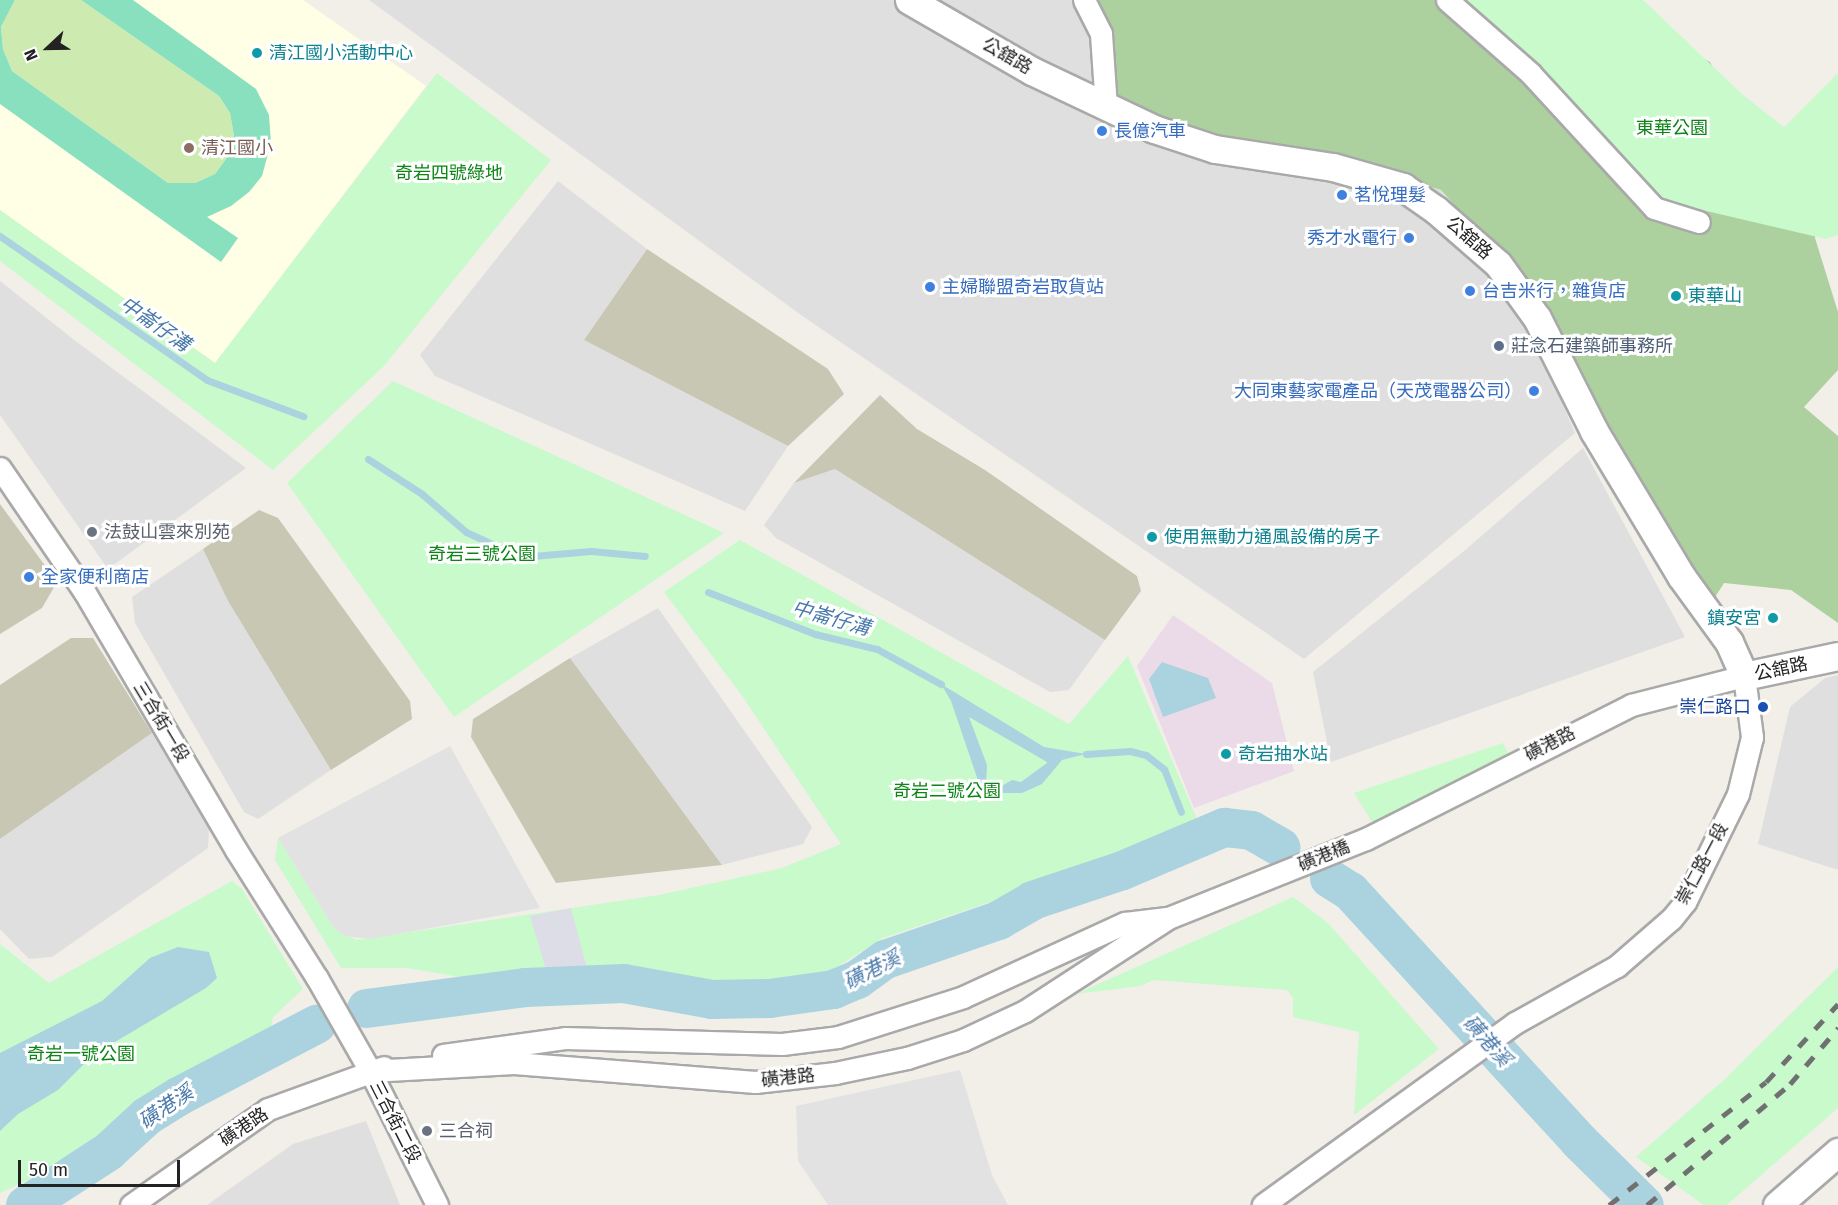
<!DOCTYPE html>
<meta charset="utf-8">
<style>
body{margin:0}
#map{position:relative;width:1838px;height:1205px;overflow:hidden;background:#f2efe9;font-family:"Fira Sans","Noto Sans TC",sans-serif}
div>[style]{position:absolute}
.residential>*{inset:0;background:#e0dfdf}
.industrial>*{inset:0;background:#ebdbe8}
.education>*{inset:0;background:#ffffe5}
.construction>*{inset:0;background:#c7c7b4}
.grass>*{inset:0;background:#cdebb0}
.forest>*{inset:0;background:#add19e}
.park>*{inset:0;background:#c8facc}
.pitch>*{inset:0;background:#88e0be}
.parking>*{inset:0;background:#e2e2e2}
.plaza>*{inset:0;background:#dddde8}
.water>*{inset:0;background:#aad3df}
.stream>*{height:7px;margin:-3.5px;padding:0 3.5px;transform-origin:3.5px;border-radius:3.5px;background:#aad3df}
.river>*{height:39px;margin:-19.5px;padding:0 19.5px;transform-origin:19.5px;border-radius:19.5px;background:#aad3df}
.roads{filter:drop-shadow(2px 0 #a9a9a9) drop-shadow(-2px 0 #a9a9a9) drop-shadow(0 2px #a9a9a9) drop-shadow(0 -2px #a9a9a9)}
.minor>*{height:21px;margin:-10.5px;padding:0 10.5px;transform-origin:10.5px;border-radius:10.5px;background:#fff}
.tertiary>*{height:27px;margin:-13.5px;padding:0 13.5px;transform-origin:13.5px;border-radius:13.5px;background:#fff}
.rail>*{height:4.5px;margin-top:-2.25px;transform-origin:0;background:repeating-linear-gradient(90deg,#707070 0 12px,transparent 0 24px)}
.dots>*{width:16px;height:16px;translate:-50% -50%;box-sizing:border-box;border:3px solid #fff;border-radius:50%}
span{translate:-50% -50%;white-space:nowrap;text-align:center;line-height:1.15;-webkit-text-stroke:6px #fff;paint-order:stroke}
.culture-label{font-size:18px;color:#0d838f}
.left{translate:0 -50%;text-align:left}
.right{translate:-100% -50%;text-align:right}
.street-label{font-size:18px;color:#222}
.park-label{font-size:18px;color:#0c8416}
.shop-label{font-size:18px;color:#366cbe}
.education-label{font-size:18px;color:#785e54}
.service-label{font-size:18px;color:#4e5e75}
.worship-label{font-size:18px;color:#5b616d}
.transit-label{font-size:18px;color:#164399}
.water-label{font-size:20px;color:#4a7aab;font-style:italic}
.north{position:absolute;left:18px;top:18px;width:60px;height:60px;-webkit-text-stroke:4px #fff;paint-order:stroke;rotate:248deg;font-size:16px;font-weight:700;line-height:24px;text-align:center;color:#222}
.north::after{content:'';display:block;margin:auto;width:21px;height:27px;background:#222;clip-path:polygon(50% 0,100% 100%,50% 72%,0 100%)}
.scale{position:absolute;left:18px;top:1160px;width:162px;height:27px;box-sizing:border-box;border:3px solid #222;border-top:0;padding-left:8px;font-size:18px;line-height:21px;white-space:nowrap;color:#222;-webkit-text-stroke:4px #fff;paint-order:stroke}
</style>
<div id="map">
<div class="residential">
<i style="clip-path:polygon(369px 0,1076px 0,1332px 157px,1441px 190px,1527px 320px,1575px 433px,1304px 659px,801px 315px)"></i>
<i style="clip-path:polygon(558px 181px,647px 249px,584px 340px,788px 446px,745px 511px,435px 376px,420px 355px)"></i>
<i style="clip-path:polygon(0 281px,73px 339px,246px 468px,108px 569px,0 415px)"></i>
<i style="clip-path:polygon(1583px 448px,1685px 637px,1331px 762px,1313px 672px,1464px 551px)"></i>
<i style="clip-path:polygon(835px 469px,1105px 640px,1069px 690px,1050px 692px,776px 538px,764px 525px,794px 483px)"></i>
<i style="clip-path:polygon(203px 549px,228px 601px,331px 770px,258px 819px,244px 812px,135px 623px,132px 597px)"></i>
<i style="clip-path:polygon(658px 608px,812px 827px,803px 844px,722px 865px,570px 658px)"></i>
<i style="clip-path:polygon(1838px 675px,1838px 870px,1758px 844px,1790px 707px,1825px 678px)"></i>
<i style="clip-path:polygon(152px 733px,209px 828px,208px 848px,52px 957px,29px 959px,0 929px,0 839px)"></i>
<i style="clip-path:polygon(366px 1121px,400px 1205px,207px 1205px,293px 1144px)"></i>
</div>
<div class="industrial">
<i style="clip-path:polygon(1173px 615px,1272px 683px,1294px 771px,1194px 808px,1137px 666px)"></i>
</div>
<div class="education">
<i style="clip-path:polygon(0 0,303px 0,426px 86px,215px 363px,0 210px)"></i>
</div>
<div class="construction">
<i style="clip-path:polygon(647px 249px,828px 369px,844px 394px,788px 446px,584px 340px)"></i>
<i style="clip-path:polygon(880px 395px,917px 429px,985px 470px,1137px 576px,1141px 591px,1105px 640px,835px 469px,794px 483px)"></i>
<i style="clip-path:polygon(0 504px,57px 582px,42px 608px,0 634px)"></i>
<i style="clip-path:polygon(259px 510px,278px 518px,410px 701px,412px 719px,331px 770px,228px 601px,203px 549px)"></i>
<i style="clip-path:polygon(71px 638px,93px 638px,152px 733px,0 839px,0 685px)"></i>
<i style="clip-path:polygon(570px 658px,722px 865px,556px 883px,471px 737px,473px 719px)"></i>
</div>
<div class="grass">
<i style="clip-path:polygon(15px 0,81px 0,219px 96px,230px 113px,234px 136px,226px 159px,215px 174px,195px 183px,168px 183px,12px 71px,3px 49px,1px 27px)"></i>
</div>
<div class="forest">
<i style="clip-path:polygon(1076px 0,1553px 0,1633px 20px,1710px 62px,1737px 112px,1823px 183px,1815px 238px,1838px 312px,1838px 370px,1804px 407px,1838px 436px,1838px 623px,1791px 590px,1724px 583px,1712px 602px,1519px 278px,1441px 190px,1332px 157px,1212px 138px,1123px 106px,1098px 83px,1098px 40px)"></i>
</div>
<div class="park">
<i style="clip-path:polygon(1451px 0,1643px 0,1743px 95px,1784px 127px,1838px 73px,1838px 235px,1826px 239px,1634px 194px)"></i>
<i style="clip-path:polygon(437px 73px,551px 160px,384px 366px,273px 470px,0 261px,0 210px,215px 363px)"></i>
<i style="clip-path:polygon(393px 381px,724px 533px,454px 717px,287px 483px)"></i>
<i style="clip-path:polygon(740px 540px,1069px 724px,1128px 656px,1202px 831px,883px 938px,824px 975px,716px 985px,625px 977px,593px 991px,553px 993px,407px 968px,341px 968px,275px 860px,278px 838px,334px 928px,356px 940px,659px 895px,782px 868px,841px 844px,743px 697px,664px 592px)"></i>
<i style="clip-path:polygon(1503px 743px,1510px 757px,1372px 822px,1354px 793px)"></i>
<i style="clip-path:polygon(232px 881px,242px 889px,303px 989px,273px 1017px,271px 1029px,154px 1095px,99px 1141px,62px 1164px,0 1193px,0 944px,49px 983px)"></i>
<i style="clip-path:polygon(1293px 897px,1328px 923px,1439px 1049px,1354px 1115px,1359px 1032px,1293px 1017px,1293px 998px,1287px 990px,1153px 980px,1141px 986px,1076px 994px)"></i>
<i style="clip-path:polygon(1838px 967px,1838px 1108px,1727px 1205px,1704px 1205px,1636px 1157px,1725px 1079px)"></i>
</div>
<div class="pitch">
<i style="clip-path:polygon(0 0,15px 0,1px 27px,3px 49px,12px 71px,168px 183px,195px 183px,215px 174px,226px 159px,234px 136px,230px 113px,219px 96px,81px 0,133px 0,256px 89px,269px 115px,271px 143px,262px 176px,249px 192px,231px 206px,207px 217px,238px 238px,221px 262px,0 104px)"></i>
</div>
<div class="parking">
<i style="clip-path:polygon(450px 746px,540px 908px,370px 939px,345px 936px,334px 928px,278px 838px)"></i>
<i style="clip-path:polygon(960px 1070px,992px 1175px,1008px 1205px,828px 1205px,798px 1161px,796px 1106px)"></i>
</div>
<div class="plaza">
<i style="clip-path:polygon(571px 908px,593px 991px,553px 993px,530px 916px)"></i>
</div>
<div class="water">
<i style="clip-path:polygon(1162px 662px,1208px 678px,1216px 698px,1163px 717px,1149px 679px)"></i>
<i style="clip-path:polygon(evenodd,941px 684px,1044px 747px,1086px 754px,1062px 760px,1042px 784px,1022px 793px,1003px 793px,992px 799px,983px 795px,951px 701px,941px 684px,969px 717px,1047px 762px,1047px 763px,1021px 782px,1012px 780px,995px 790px,986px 786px,987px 765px,969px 717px)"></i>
<i style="clip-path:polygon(178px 947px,209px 952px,217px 978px,206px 988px,93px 1055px,58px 1090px,18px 1114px,0 1131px,0 1053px,102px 1001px,150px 958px)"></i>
</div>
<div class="stream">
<i style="left:0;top:236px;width:252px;rotate:34.8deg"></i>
<i style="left:207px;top:380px;width:103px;rotate:20.6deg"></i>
<i style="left:368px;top:459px;width:64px;rotate:32.9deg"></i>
<i style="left:422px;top:494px;width:58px;rotate:40.8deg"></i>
<i style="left:466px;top:532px;width:60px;rotate:24.4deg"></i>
<i style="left:521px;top:557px;width:70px;rotate:-4.9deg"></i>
<i style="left:591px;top:551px;width:54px;rotate:5.3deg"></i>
<i style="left:708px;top:592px;width:115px;rotate:21.4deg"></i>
<i style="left:815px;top:634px;width:64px;rotate:13.6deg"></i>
<i style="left:877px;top:649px;width:73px;rotate:28.7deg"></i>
<i style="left:1086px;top:754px;width:44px;rotate:-3.9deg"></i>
<i style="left:1130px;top:751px;width:16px;rotate:14deg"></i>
<i style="left:1146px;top:755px;width:23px;rotate:38deg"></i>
<i style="left:1164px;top:769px;width:46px;rotate:68.4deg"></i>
</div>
<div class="river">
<i style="left:1329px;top:878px;width:25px;rotate:32deg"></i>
<i style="left:1350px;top:891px;width:339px;rotate:47.5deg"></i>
<i style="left:1579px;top:1141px;width:91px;rotate:44.6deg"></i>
<i style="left:366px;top:1008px;width:160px;rotate:-7.5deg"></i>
<i style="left:525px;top:987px;width:98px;rotate:-2.3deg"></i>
<i style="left:623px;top:983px;width:90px;rotate:10.2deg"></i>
<i style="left:712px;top:999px;width:57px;rotate:-1deg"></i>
<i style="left:769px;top:998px;width:65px;rotate:-8deg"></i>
<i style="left:833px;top:989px;width:26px;rotate:-23deg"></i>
<i style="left:857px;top:979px;width:34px;rotate:-36deg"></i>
<i style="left:885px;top:959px;width:120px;rotate:-19deg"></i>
<i style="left:998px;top:920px;width:39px;rotate:-30deg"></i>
<i style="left:1032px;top:900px;width:95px;rotate:-18.4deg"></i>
<i style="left:1122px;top:870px;width:111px;rotate:-22.9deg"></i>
<i style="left:1224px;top:827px;width:27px;rotate:6deg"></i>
<i style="left:1251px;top:830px;width:34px;rotate:30deg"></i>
<i style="left:25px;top:1205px;width:99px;rotate:-33deg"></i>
<i style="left:108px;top:1151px;width:52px;rotate:-42.6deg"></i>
<i style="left:146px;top:1116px;width:38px;rotate:-32deg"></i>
<i style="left:178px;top:1096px;width:156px;rotate:-27.6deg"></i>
</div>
<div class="roads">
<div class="minor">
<i style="left:1084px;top:0;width:38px;rotate:63deg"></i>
<i style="left:1101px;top:34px;width:74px;rotate:86.1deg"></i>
<i style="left:1447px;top:0;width:111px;rotate:41.3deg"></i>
<i style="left:1530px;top:73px;width:183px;rotate:47.4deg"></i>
<i style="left:1654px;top:208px;width:47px;rotate:17.3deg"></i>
<i style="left:0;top:468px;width:149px;rotate:55.7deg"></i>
<i style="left:84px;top:591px;width:300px;rotate:59.6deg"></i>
<i style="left:236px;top:850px;width:151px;rotate:57.7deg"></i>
<i style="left:317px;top:978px;width:107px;rotate:60.3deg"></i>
<i style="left:370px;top:1071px;width:150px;rotate:63.4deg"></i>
<i style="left:443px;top:1055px;width:123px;rotate:-7.9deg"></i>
<i style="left:565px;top:1038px;width:217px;rotate:1.6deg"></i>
<i style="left:782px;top:1044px;width:56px;rotate:-7.1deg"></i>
<i style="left:838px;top:1037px;width:131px;rotate:-17.7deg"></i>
<i style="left:963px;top:997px;width:178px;rotate:-24.6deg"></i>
<i style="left:1125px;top:923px;width:40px;rotate:-7.1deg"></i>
<i style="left:370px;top:1071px;width:144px;rotate:-3.2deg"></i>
<i style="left:514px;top:1063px;width:242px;rotate:4.5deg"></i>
<i style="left:755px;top:1082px;width:81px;rotate:-6.4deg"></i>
<i style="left:835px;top:1073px;width:74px;rotate:-11.8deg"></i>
<i style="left:907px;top:1058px;width:59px;rotate:-17.8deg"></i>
<i style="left:963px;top:1040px;width:68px;rotate:-25.1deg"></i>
<i style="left:1025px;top:1011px;width:171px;rotate:-33deg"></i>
<i style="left:1168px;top:918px;width:213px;rotate:-21.8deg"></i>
<i style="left:1366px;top:839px;width:297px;rotate:-26.8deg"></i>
<i style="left:1631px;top:705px;width:117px;rotate:-14.4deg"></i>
<i style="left:1744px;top:676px;width:62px;rotate:82.5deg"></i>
<i style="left:1752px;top:737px;width:59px;rotate:103.8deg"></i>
<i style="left:1738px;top:794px;width:120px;rotate:116.1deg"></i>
<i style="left:1685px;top:902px;width:22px;rotate:129deg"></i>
<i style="left:1671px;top:919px;width:72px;rotate:139deg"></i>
<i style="left:1617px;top:966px;width:117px;rotate:150.8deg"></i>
<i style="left:1515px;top:1023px;width:311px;rotate:144.2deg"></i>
<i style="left:131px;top:1205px;width:167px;rotate:-35deg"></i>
<i style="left:268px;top:1109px;width:123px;rotate:-19.9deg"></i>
</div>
<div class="tertiary">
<i style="left:909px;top:0;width:142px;rotate:30deg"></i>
<i style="left:1032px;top:71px;width:135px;rotate:25.4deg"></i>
<i style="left:1154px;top:129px;width:64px;rotate:18.2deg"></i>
<i style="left:1215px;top:149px;width:119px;rotate:8.7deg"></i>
<i style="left:1333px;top:167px;width:73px;rotate:15.9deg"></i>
<i style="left:1403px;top:187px;width:40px;rotate:34.9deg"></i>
<i style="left:1436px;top:210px;width:82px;rotate:41.1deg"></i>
<i style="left:1498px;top:264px;width:67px;rotate:54.2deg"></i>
<i style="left:1537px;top:318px;width:127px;rotate:63.2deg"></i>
<i style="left:1594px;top:431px;width:169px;rotate:59deg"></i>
<i style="left:1681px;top:576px;width:82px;rotate:54deg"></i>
<i style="left:1729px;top:642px;width:37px;rotate:66deg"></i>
<i style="left:1744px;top:676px;width:96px;rotate:-12deg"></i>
<i style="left:1777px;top:1205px;width:81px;rotate:-41deg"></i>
</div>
</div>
<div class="rail">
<i style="left:1609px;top:1205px;width:199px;rotate:-38.1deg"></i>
<i style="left:1766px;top:1082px;width:106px;rotate:-47.3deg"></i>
<i style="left:1647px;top:1205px;width:187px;rotate:-40.2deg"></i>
<i style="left:1790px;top:1084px;width:74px;rotate:-49.4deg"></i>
</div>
<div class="dots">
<i style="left:257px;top:53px;background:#0f9aa8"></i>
<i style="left:1102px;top:131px;background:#3f7fe0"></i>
<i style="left:189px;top:148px;background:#8d6e63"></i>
<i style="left:1342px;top:195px;background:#3f7fe0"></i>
<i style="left:1409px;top:238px;background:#3f7fe0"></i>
<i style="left:930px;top:287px;background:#3f7fe0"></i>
<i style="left:1470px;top:291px;background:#3f7fe0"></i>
<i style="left:1676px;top:296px;background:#0f9aa8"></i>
<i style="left:1499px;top:346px;background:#5c6f8a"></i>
<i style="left:1534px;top:391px;background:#3f7fe0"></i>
<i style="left:92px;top:532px;background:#6b7280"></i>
<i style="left:1152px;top:537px;background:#0f9aa8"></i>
<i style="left:29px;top:577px;background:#3f7fe0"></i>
<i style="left:1773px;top:618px;background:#0f9aa8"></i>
<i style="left:1763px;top:707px;background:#1a4fb4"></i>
<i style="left:1226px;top:754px;background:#0f9aa8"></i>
<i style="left:427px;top:1131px;background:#6b7280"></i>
</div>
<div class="culture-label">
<span class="left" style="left:269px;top:53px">清江國小活動中心</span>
<span class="left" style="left:1688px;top:296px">東華山</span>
<span class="left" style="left:1164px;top:537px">使用無動力通風設備的房子</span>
<span class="right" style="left:1761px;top:618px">鎮安宮</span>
<span class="left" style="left:1238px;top:754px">奇岩抽水站</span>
</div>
<div class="street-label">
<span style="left:1007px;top:56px;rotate:30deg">公舘路</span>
<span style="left:1469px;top:238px;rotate:41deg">公舘路</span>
<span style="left:1781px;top:669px;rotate:-12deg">公舘路</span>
<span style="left:161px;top:722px;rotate:59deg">三合街一段</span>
<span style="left:1550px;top:744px;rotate:-27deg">磺港路</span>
<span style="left:1324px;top:856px;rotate:-22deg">磺港橋</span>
<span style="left:1702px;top:864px;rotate:-62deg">崇仁路一段</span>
<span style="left:788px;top:1078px;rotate:-6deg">磺港路</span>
<span style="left:395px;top:1122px;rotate:63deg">三合街二段</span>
<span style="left:244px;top:1127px;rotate:-34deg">磺港路</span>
</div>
<div class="park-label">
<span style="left:1672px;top:128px">東華公園</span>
<span style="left:449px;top:173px">奇岩四號綠地</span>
<span style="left:482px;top:554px">奇岩三號公園</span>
<span style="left:947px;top:791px">奇岩二號公園</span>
<span style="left:81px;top:1054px">奇岩一號公園</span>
</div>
<div class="shop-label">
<span class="left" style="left:1114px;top:131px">長億汽車</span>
<span class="left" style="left:1354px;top:195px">茗悅理髮</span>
<span class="right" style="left:1397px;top:238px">秀才水電行</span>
<span class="left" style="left:942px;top:287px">主婦聯盟奇岩取貨站</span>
<span class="left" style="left:1482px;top:291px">台吉米行，雜貨店</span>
<span class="right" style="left:1522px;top:391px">大同東藝家電產品（天茂電器公司）</span>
<span class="left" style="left:41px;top:577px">全家便利商店</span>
</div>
<div class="education-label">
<span class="left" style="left:201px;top:148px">清江國小</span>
</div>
<div class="service-label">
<span class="left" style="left:1511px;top:346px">莊念石建築師事務所</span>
</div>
<div class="worship-label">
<span class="left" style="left:104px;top:532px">法鼓山雲來別苑</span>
<span class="left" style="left:439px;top:1131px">三合祠</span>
</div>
<div class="transit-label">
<span class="right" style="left:1751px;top:707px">崇仁路口</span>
</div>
<div class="water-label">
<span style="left:155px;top:324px;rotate:35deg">中崙仔溝</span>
<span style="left:831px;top:618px;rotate:16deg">中崙仔溝</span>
<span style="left:872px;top:970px;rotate:-27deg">磺港溪</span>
<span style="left:1487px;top:1041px;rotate:48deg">磺港溪</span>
<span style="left:166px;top:1107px;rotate:-34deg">磺港溪</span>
</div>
<div class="north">N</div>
<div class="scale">50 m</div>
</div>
